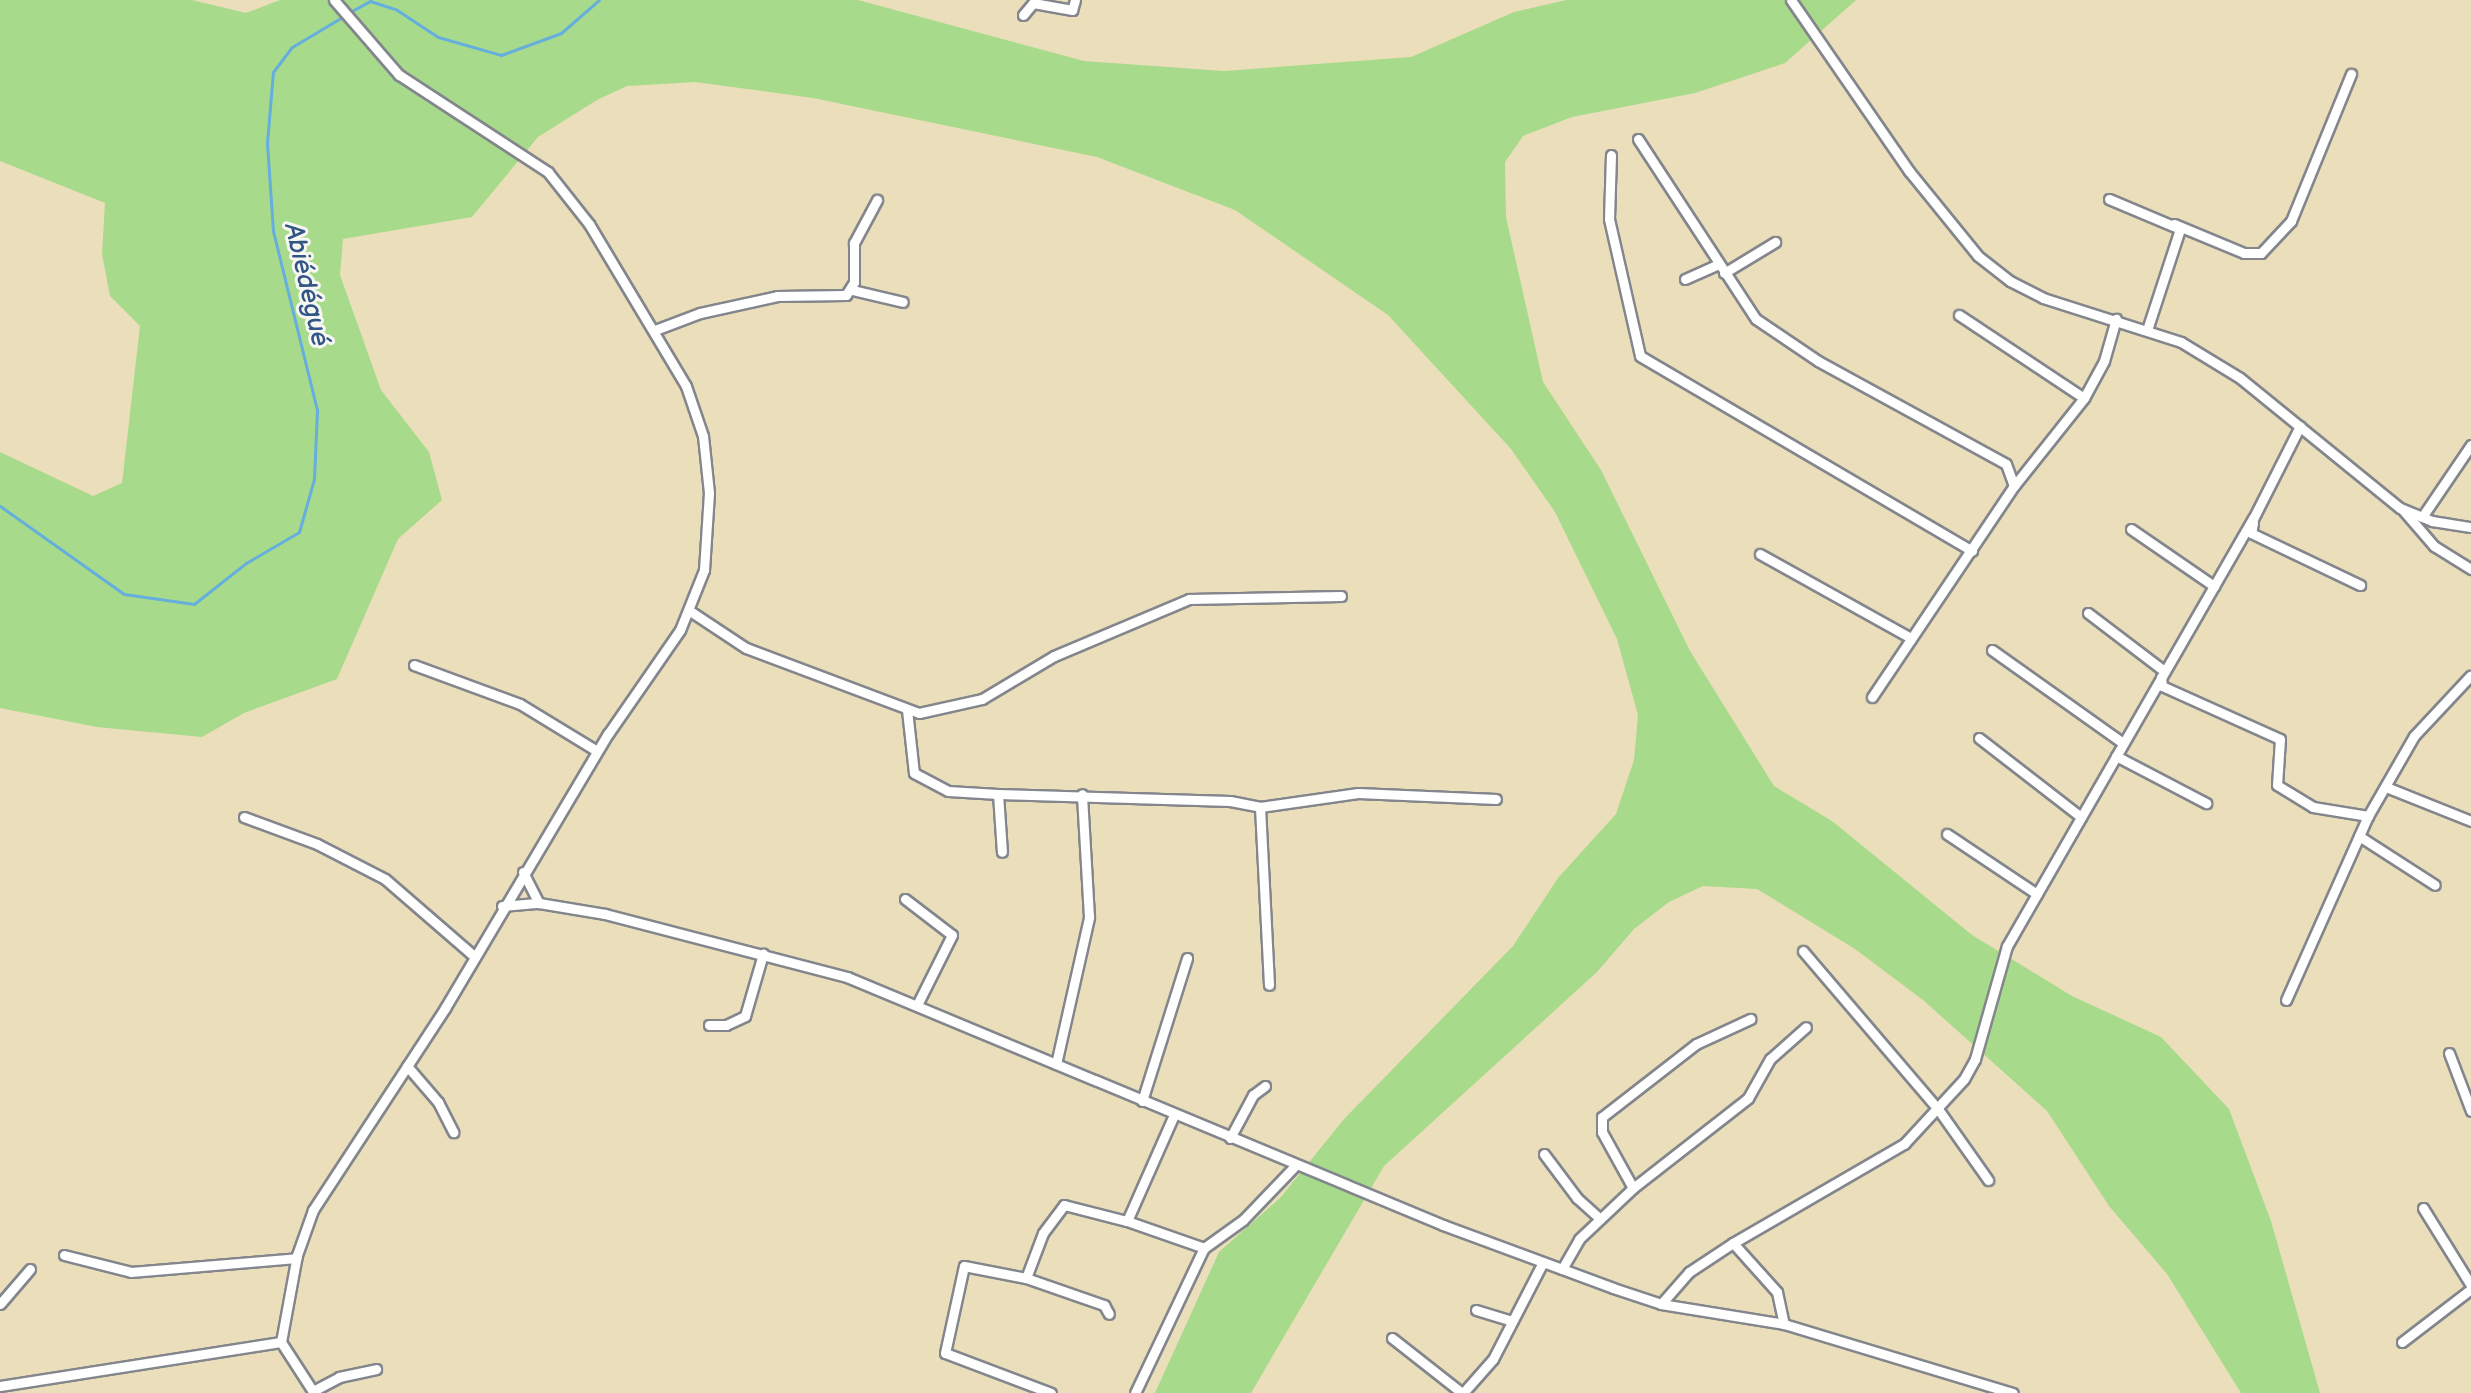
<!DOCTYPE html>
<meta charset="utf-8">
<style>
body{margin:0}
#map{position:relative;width:2471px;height:1393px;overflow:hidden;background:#ebdeba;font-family:"Balsamiq Sans",sans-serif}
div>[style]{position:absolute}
.green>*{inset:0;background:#a7db8b}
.stream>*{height:3px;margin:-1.5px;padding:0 1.5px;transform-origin:1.5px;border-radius:1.5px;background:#65aedd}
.roads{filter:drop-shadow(2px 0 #83868c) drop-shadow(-2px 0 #83868c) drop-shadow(0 2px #83868c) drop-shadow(0 -2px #83868c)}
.street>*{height:9px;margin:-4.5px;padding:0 4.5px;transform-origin:4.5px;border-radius:4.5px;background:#fff}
span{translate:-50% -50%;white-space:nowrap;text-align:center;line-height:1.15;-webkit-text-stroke:6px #f6f6f2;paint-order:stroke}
.water-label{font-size:26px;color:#315584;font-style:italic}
</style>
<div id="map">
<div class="green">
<i style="clip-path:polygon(0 0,192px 0,246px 13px,280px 0,858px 0,1084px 61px,1224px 71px,1411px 57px,1514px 12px,1566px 0,1856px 0,1785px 63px,1695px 93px,1572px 117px,1523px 136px,1505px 162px,1506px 217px,1543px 382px,1601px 470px,1690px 651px,1774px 786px,1832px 821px,1972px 935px,2072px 996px,2161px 1037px,2229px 1109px,2271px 1221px,2320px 1393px,2241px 1393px,2167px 1274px,2109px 1206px,2047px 1111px,1923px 1000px,1855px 949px,1757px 889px,1703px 886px,1669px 902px,1634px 929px,1597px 972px,1384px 1166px,1251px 1393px,1155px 1393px,1219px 1252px,1280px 1198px,1345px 1118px,1513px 946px,1558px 878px,1616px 814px,1634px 760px,1638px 715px,1617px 639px,1555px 512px,1511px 449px,1388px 315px,1235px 210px,1097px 157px,813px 98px,695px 82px,627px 86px,597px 100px,538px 137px,472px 217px,343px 239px,340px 275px,381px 390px,429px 452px,442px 500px,398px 539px,337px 679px,244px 713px,202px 737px,97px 727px,0 708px,0 452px,93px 496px,122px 483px,140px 326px,110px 296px,102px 254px,105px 203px,0 161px)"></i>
</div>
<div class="stream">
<i style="left:350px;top:12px;width:23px;rotate:-29deg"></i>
<i style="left:370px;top:1px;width:28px;rotate:18deg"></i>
<i style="left:397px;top:10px;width:49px;rotate:33.4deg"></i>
<i style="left:438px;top:37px;width:66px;rotate:15.9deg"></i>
<i style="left:501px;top:55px;width:64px;rotate:-20.1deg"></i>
<i style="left:561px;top:33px;width:50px;rotate:-41deg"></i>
<i style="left:0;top:506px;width:152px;rotate:35.4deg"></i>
<i style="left:124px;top:594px;width:71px;rotate:8.1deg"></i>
<i style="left:194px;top:604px;width:66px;rotate:-38.3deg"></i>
<i style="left:246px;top:563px;width:61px;rotate:-30.3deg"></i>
<i style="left:299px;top:532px;width:55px;rotate:-74.2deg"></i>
<i style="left:314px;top:479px;width:69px;rotate:-87.5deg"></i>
<i style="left:317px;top:410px;width:184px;rotate:-103.8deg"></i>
<i style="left:273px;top:231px;width:88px;rotate:-93.9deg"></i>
<i style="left:267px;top:143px;width:71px;rotate:-85.2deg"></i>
<i style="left:273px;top:72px;width:31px;rotate:-53deg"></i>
<i style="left:292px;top:47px;width:61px;rotate:-30.8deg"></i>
</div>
<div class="roads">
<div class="street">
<i style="left:1791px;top:0;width:208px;rotate:55.4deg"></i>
<i style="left:1909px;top:171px;width:109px;rotate:50.9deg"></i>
<i style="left:1978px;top:256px;width:41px;rotate:38deg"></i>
<i style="left:2010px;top:281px;width:37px;rotate:27deg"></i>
<i style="left:2043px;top:298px;width:145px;rotate:17.7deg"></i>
<i style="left:2181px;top:342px;width:69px;rotate:31.4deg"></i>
<i style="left:2240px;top:378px;width:206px;rotate:39.1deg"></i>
<i style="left:2400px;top:508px;width:35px;rotate:22deg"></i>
<i style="left:2432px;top:521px;width:39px;rotate:9deg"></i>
<i style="left:1023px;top:15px;width:16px;rotate:-50deg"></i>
<i style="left:1033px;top:3px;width:40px;rotate:10deg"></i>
<i style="left:1072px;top:10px;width:10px;rotate:-73deg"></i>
<i style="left:1638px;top:139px;width:215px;rotate:56.8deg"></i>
<i style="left:1756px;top:319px;width:75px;rotate:34.1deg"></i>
<i style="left:1818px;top:361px;width:214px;rotate:28.7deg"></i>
<i style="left:2006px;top:464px;width:23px;rotate:70deg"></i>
<i style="left:1611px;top:155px;width:64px;rotate:91.8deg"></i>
<i style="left:1609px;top:219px;width:140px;rotate:77.2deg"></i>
<i style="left:1640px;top:356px;width:385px;rotate:30.4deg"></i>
<i style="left:2109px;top:199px;width:77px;rotate:22.9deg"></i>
<i style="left:2180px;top:229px;width:106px;rotate:108.1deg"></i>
<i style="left:2174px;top:224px;width:76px;rotate:22.5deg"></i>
<i style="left:2244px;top:253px;width:17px"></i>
<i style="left:2261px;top:253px;width:44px;rotate:-46.8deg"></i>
<i style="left:2291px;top:221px;width:159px;rotate:-67.8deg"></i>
<i style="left:1724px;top:273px;width:60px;rotate:-31.3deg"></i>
<i style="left:1685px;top:279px;width:36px;rotate:-24deg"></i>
<i style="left:852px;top:290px;width:52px;rotate:13.2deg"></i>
<i style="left:1959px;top:315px;width:150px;rotate:33.6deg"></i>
<i style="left:655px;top:330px;width:48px;rotate:-20.7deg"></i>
<i style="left:700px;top:313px;width:79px;rotate:-12.4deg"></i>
<i style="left:777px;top:296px;width:69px;rotate:-0.8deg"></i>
<i style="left:846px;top:295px;width:15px;rotate:-58deg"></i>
<i style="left:854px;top:282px;width:39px;rotate:-90deg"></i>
<i style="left:854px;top:243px;width:49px;rotate:-61.9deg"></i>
<i style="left:2403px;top:510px;width:48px;rotate:49.3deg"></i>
<i style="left:2434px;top:546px;width:44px;rotate:31.9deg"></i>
<i style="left:2422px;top:517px;width:87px;rotate:-55.8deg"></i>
<i style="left:2253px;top:523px;width:10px;rotate:101deg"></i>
<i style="left:2251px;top:533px;width:121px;rotate:25.5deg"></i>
<i style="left:2131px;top:529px;width:101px;rotate:34.5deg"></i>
<i style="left:1760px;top:554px;width:173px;rotate:29.1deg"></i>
<i style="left:690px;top:611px;width:67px;rotate:33.5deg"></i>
<i style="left:746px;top:648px;width:185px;rotate:20.6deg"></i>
<i style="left:919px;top:713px;width:65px;rotate:-12.5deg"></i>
<i style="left:982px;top:699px;width:84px;rotate:-30.8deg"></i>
<i style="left:1054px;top:656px;width:147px;rotate:-22.9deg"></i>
<i style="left:1189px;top:599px;width:152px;rotate:-1.1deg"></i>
<i style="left:2088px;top:613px;width:96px;rotate:37.3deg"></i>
<i style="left:1992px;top:650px;width:161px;rotate:35.4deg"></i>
<i style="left:414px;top:665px;width:113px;rotate:20.2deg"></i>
<i style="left:520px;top:704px;width:90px;rotate:31.4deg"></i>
<i style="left:2161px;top:677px;width:9px;rotate:84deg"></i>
<i style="left:2162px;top:686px;width:129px;rotate:24.2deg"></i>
<i style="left:2280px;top:739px;width:46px;rotate:93.7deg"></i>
<i style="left:2277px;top:785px;width:42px;rotate:31.4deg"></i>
<i style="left:2313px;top:807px;width:56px;rotate:9.3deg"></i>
<i style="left:1872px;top:697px;width:254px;rotate:-56.1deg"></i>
<i style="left:2014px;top:486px;width:112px;rotate:-51.5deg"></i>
<i style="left:2084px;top:398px;width:42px;rotate:-61.6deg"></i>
<i style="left:2104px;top:361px;width:44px;rotate:-74.1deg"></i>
<i style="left:907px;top:710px;width:63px;rotate:83.7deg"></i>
<i style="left:914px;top:773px;width:38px;rotate:28deg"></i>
<i style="left:948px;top:791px;width:50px;rotate:3.4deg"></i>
<i style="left:998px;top:794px;width:58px;rotate:86.1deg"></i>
<i style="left:1979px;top:738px;width:129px;rotate:37.8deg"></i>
<i style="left:2116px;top:756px;width:102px;rotate:27.6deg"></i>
<i style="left:2386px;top:787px;width:92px;rotate:21.8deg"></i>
<i style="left:998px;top:794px;width:232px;rotate:1.7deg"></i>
<i style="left:1230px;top:801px;width:31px;rotate:11deg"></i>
<i style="left:1260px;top:807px;width:99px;rotate:-8.1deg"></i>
<i style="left:1358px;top:793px;width:138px;rotate:2.5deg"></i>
<i style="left:1260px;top:807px;width:178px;rotate:87.1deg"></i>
<i style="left:244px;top:817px;width:78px;rotate:20.3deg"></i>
<i style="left:317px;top:844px;width:76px;rotate:27.2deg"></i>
<i style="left:385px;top:879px;width:118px;rotate:40.9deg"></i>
<i style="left:1947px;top:834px;width:108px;rotate:33.7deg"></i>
<i style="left:2359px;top:836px;width:90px;rotate:32.8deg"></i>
<i style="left:523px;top:872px;width:35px;rotate:63deg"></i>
<i style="left:905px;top:899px;width:59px;rotate:37.5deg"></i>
<i style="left:952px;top:935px;width:76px;rotate:116.6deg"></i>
<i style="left:502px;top:906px;width:37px;rotate:-5deg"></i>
<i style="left:539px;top:903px;width:67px;rotate:9.5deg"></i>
<i style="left:605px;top:914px;width:250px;rotate:14.6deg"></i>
<i style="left:847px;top:977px;width:646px;rotate:22.59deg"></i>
<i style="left:1443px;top:1225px;width:181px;rotate:20.3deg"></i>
<i style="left:1613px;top:1288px;width:51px;rotate:18.4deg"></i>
<i style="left:1661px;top:1304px;width:125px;rotate:9.2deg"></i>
<i style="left:1784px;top:1324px;width:239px;rotate:16.8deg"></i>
<i style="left:1803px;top:951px;width:208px;rotate:49.5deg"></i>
<i style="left:1938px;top:1109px;width:87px;rotate:54.8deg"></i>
<i style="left:2286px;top:1000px;width:201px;rotate:-66deg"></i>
<i style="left:2368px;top:816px;width:92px;rotate:-60.1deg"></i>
<i style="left:2414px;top:736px;width:83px;rotate:-46.9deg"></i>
<i style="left:709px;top:1025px;width:17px"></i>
<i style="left:726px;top:1025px;width:21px;rotate:-25deg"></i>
<i style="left:745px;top:1016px;width:65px;rotate:-73.8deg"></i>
<i style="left:2449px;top:1053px;width:62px;rotate:69.2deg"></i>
<i style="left:1056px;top:1064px;width:151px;rotate:-77.3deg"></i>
<i style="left:1089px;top:917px;width:123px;rotate:-93.3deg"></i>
<i style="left:407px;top:1066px;width:48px;rotate:49.3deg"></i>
<i style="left:438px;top:1102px;width:34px;rotate:63deg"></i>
<i style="left:1142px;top:1101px;width:150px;rotate:-72.5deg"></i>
<i style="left:1230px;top:1138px;width:49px;rotate:-61.9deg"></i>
<i style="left:1253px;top:1095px;width:15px;rotate:-37deg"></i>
<i style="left:1544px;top:1154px;width:55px;rotate:53.1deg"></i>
<i style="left:1577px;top:1198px;width:31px;rotate:42deg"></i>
<i style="left:1633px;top:1188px;width:64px;rotate:-119deg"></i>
<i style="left:1602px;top:1132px;width:15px;rotate:-90deg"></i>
<i style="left:1602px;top:1117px;width:119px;rotate:-37.8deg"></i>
<i style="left:1696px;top:1044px;width:60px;rotate:-24.8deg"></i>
<i style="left:2423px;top:1208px;width:91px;rotate:58.1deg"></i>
<i style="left:1127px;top:1221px;width:82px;rotate:19.3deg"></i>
<i style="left:1733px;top:1243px;width:66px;rotate:48.1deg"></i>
<i style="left:1777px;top:1292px;width:33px;rotate:78deg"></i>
<i style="left:64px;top:1255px;width:69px;rotate:14.2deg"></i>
<i style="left:131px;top:1272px;width:166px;rotate:-4.8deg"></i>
<i style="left:1562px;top:1269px;width:34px;rotate:-60deg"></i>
<i style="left:1579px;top:1239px;width:74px;rotate:-43.4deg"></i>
<i style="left:1633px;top:1188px;width:146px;rotate:-38deg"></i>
<i style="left:1748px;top:1098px;width:45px;rotate:-60.6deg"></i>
<i style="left:1770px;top:1059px;width:48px;rotate:-41.6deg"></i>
<i style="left:1026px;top:1278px;width:83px;rotate:19.1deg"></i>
<i style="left:1104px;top:1305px;width:10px;rotate:61deg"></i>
<i style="left:0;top:1304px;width:46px;rotate:-49.4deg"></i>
<i style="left:1661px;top:1304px;width:43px;rotate:-48.8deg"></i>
<i style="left:1689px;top:1272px;width:53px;rotate:-33.4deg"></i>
<i style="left:1733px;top:1243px;width:198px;rotate:-30.1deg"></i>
<i style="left:1904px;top:1144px;width:88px;rotate:-47.3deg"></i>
<i style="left:1964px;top:1079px;width:23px;rotate:-61deg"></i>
<i style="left:1975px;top:1059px;width:117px;rotate:-74.2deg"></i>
<i style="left:2007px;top:946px;width:493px;rotate:-60.1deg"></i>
<i style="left:2253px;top:519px;width:104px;rotate:-63.2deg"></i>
<i style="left:1476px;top:1310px;width:37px;rotate:17deg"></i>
<i style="left:1392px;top:1338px;width:89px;rotate:38.2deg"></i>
<i style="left:281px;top:1342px;width:61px;rotate:57.1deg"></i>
<i style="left:2402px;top:1342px;width:87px;rotate:-37.5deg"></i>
<i style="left:0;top:1386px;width:284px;rotate:-8.9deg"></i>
<i style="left:281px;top:1342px;width:88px;rotate:-79.6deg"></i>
<i style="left:297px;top:1255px;width:48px;rotate:-70.4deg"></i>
<i style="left:313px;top:1210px;width:241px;rotate:-56.8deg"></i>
<i style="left:445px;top:1008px;width:319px;rotate:-59.3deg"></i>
<i style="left:608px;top:734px;width:126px;rotate:-55.3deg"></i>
<i style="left:680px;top:630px;width:65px;rotate:-68.2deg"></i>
<i style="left:704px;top:570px;width:77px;rotate:-86.3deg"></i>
<i style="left:709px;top:493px;width:57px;rotate:-96deg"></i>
<i style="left:703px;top:436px;width:53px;rotate:-108.8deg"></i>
<i style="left:686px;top:386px;width:189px;rotate:-120.9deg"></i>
<i style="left:589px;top:224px;width:66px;rotate:-128.3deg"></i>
<i style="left:548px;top:172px;width:178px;rotate:-146.9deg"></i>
<i style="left:399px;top:75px;width:99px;rotate:-130.9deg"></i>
<i style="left:313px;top:1391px;width:30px;rotate:-28deg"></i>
<i style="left:339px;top:1377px;width:38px;rotate:-12deg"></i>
<i style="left:1051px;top:1393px;width:113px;rotate:-159.3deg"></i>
<i style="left:945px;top:1353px;width:89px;rotate:-77.7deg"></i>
<i style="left:964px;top:1266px;width:63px;rotate:11deg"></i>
<i style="left:1026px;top:1278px;width:48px;rotate:-69.3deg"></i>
<i style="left:1043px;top:1233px;width:35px;rotate:-53deg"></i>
<i style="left:1064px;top:1205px;width:65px;rotate:14.3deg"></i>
<i style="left:1127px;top:1221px;width:116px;rotate:-66.1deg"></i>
<i style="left:1135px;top:1393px;width:161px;rotate:-64.6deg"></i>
<i style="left:1204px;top:1248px;width:48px;rotate:-35.7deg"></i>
<i style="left:1243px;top:1220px;width:76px;rotate:-46.1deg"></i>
<i style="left:1463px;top:1393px;width:45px;rotate:-48.6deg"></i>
<i style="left:1493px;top:1359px;width:109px;rotate:-62.7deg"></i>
</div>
</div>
<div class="water-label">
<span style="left:306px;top:285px;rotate:77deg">Abiédégué</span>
</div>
</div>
